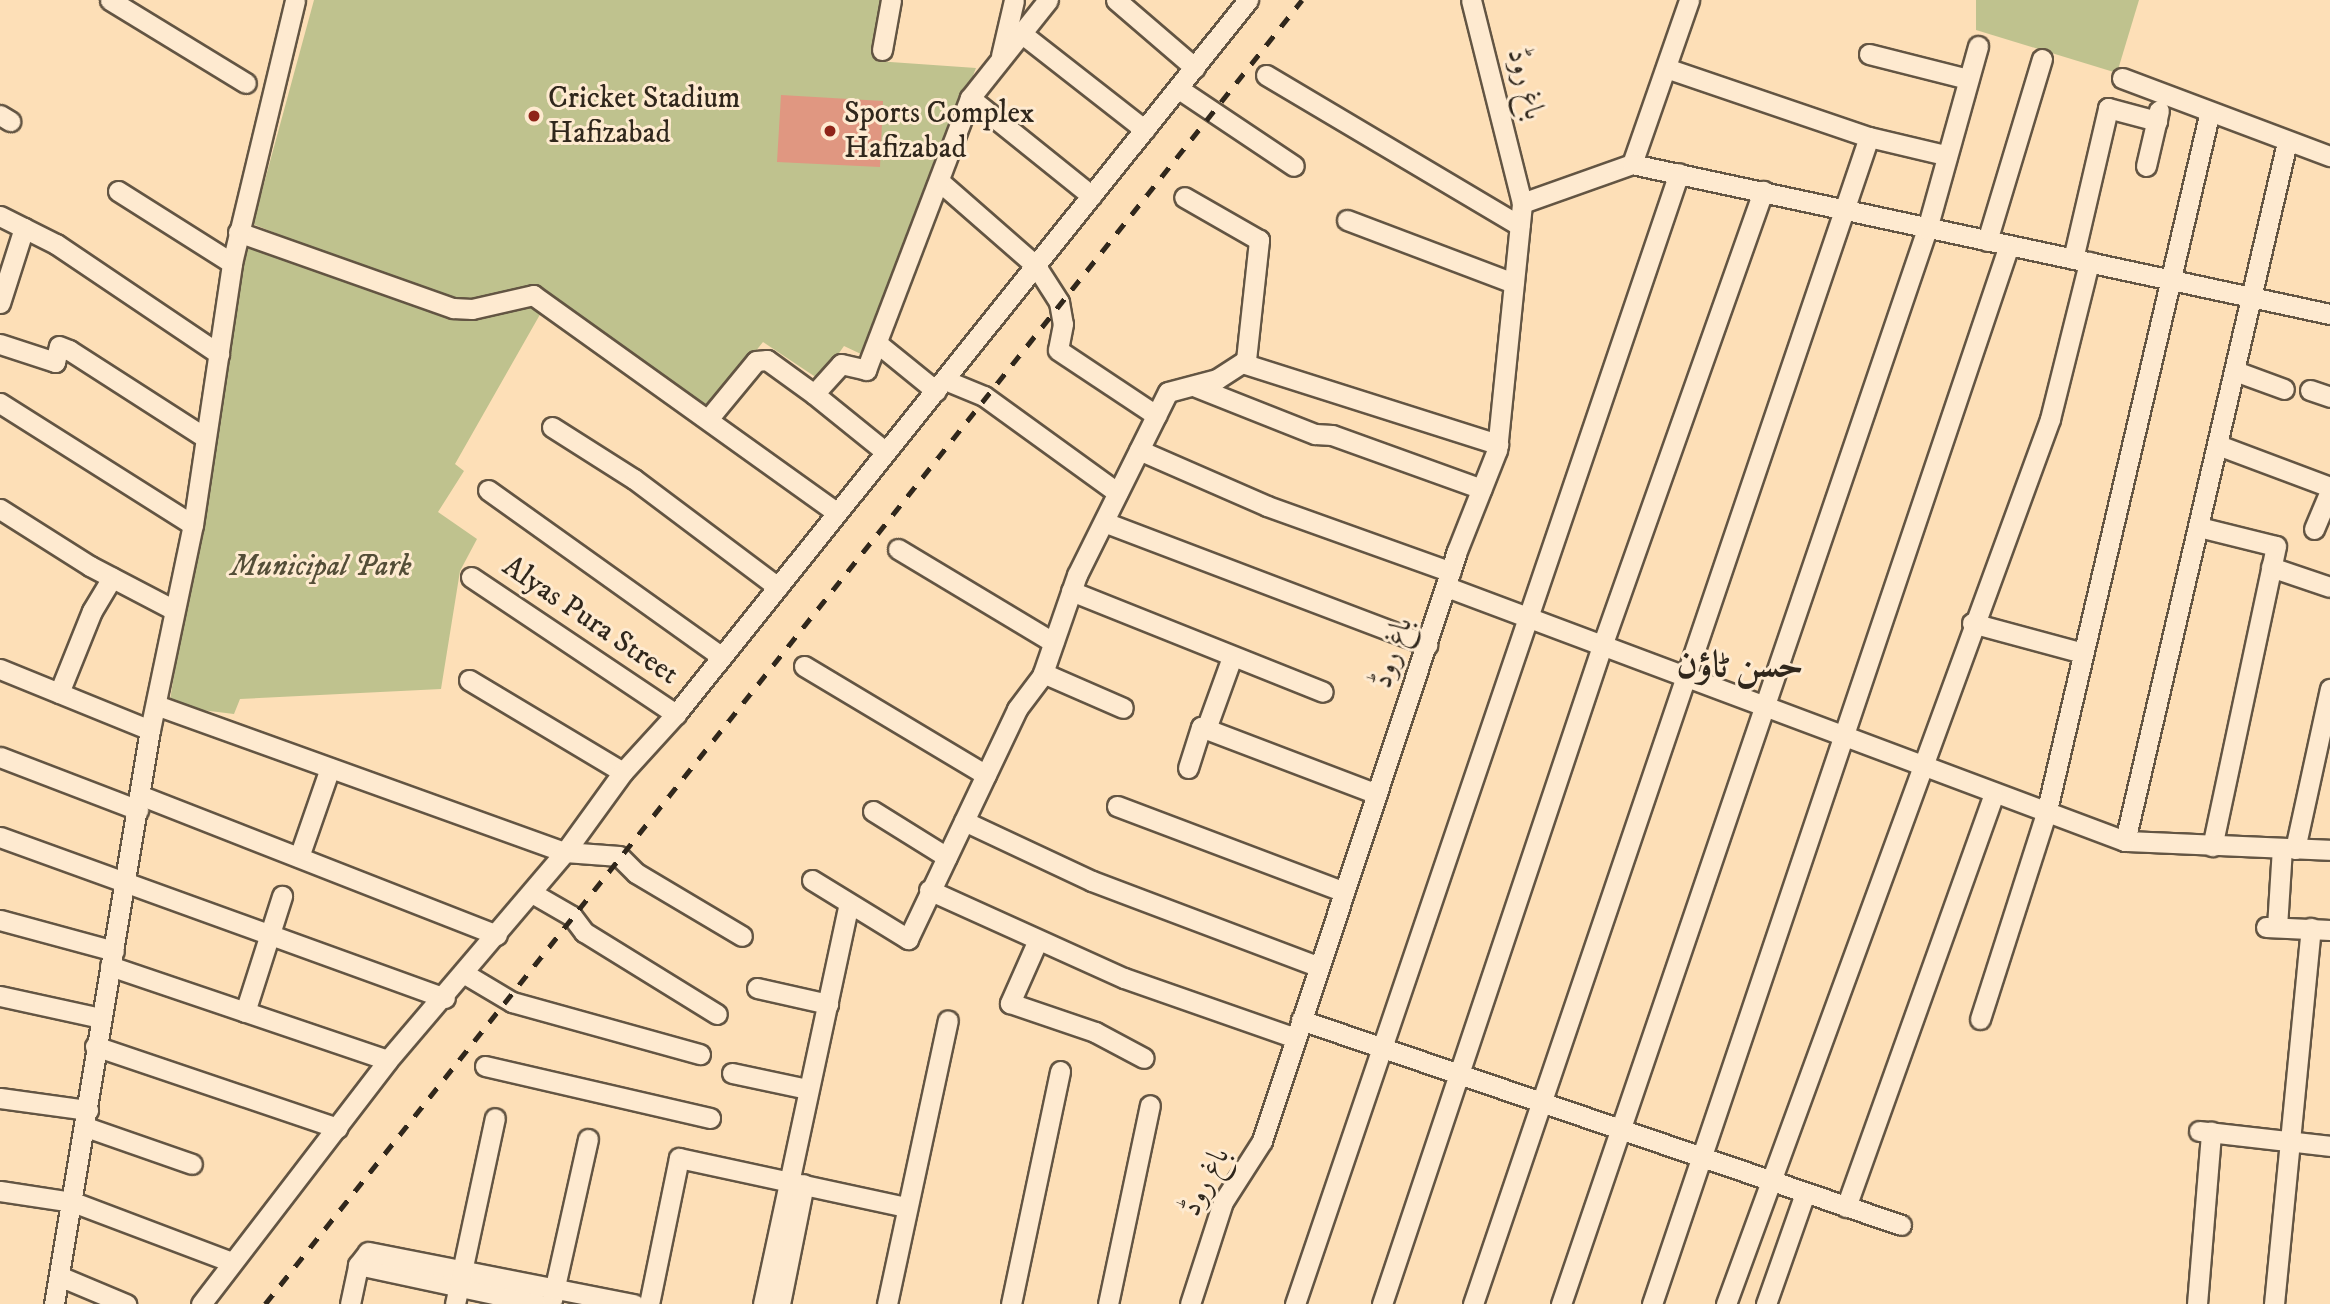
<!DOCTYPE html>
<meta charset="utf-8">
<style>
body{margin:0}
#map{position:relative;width:2330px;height:1304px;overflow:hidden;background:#fddfb7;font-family:"IM FELL DW Pica",Amiri,serif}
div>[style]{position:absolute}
.green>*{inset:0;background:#bfc28e}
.building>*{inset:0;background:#e09781}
.roads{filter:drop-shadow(2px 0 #635543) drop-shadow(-2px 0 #635543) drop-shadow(0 2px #635543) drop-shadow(0 -2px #635543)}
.minor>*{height:19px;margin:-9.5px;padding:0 9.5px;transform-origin:9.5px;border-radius:9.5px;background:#feead0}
.rail>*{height:4.5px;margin-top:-2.25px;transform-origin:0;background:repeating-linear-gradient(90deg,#30271c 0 12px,transparent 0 24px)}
.dots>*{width:19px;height:19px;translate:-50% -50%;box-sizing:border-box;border:4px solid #feead0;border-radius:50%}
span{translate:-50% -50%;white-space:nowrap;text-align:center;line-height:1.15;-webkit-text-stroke:6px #feead0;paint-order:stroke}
.street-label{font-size:30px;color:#30271c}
.poi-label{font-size:30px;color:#30271c}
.left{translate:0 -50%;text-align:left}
.park-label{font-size:30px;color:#544e38;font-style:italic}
.district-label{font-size:37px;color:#30271c;font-weight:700}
</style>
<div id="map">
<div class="green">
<i style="clip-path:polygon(314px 0,886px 0,876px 61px,976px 68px,863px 355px,844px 346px,820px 380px,763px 342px,710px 408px,537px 287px,487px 300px,437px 298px,253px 224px)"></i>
<i style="clip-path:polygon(1976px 0,2139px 0,2117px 73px,1976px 30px)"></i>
<i style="clip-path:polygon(245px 241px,470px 318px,519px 304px,542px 311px,455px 464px,464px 471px,438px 512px,477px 539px,460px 571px,441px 689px,240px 699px,234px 714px,169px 706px)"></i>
</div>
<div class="building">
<i style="clip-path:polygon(781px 95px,883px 101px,880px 167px,777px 162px)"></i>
</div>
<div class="roads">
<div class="minor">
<i style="left:110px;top:0;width:159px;rotate:31.4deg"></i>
<i style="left:1116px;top:0;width:104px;rotate:40.7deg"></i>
<i style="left:1021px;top:33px;width:157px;rotate:38deg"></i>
<i style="left:882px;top:50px;width:51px;rotate:-79.8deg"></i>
<i style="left:1869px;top:54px;width:102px;rotate:14.2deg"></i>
<i style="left:1001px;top:56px;width:57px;rotate:-76.9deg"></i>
<i style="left:1666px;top:68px;width:214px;rotate:18.8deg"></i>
<i style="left:1869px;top:137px;width:78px;rotate:13.3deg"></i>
<i style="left:1266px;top:75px;width:295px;rotate:30.7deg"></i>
<i style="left:2122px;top:78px;width:222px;rotate:20.6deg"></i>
<i style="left:1179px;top:89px;width:138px;rotate:33.8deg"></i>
<i style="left:970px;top:98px;width:156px;rotate:38.8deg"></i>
<i style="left:0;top:115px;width:12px;rotate:31deg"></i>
<i style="left:1632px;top:164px;width:174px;rotate:-70.8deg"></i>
<i style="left:2146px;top:166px;width:57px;rotate:-76.9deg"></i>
<i style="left:939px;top:181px;width:129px;rotate:41.2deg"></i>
<i style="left:1036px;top:266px;width:43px;rotate:57.4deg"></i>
<i style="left:1059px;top:302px;width:22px;rotate:80deg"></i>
<i style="left:1063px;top:324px;width:26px;rotate:101deg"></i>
<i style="left:1058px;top:350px;width:118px;rotate:33.6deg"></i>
<i style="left:118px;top:191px;width:135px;rotate:32.3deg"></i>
<i style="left:1522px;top:203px;width:117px;rotate:-19.5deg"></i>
<i style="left:1632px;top:164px;width:714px;rotate:12.13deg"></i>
<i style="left:0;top:216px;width:63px;rotate:26.6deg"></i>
<i style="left:56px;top:244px;width:197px;rotate:34deg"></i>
<i style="left:1347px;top:220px;width:178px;rotate:20.7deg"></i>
<i style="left:238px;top:232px;width:228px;rotate:19.5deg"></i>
<i style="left:453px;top:308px;width:19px;rotate:3deg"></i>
<i style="left:472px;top:309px;width:63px;rotate:-12.9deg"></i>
<i style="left:533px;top:295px;width:374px;rotate:35.6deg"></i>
<i style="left:1987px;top:241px;width:190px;rotate:-73.2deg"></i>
<i style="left:2073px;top:259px;width:155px;rotate:-76.9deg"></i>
<i style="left:2108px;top:108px;width:51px;rotate:14.9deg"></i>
<i style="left:0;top:303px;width:79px;rotate:-72.3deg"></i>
<i style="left:877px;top:343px;width:76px;rotate:39.1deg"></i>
<i style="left:0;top:344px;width:58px;rotate:18.1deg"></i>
<i style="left:55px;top:362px;width:16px;rotate:-76deg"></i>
<i style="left:59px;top:346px;width:11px;rotate:22deg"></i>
<i style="left:69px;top:350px;width:159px;rotate:32.7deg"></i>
<i style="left:1242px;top:363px;width:269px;rotate:17.6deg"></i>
<i style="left:2235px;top:371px;width:52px;rotate:20.2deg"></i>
<i style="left:945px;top:380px;width:42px;rotate:22.3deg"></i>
<i style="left:984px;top:396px;width:165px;rotate:35.9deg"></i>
<i style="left:1196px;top:387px;width:128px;rotate:21.6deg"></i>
<i style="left:1315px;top:434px;width:17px;rotate:3deg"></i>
<i style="left:1332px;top:435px;width:159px;rotate:19.8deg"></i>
<i style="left:2310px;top:390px;width:21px;rotate:19deg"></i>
<i style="left:814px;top:394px;width:92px;rotate:38.9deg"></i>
<i style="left:0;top:403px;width:228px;rotate:32.3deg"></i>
<i style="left:709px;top:418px;width:74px;rotate:-50.5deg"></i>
<i style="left:756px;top:361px;width:11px;rotate:-5deg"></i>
<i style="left:767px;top:360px;width:58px;rotate:35.9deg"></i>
<i style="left:814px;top:394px;width:40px;rotate:-48deg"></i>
<i style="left:841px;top:364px;width:26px;rotate:13deg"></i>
<i style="left:866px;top:370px;width:291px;rotate:-69.1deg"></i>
<i style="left:970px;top:98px;width:125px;rotate:-51.5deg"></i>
<i style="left:552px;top:427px;width:97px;rotate:32.4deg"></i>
<i style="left:634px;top:479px;width:180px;rotate:36.9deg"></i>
<i style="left:2218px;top:445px;width:120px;rotate:20.6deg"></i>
<i style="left:1139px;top:450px;width:140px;rotate:23.6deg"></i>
<i style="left:1267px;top:506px;width:195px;rotate:19.7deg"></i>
<i style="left:488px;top:490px;width:287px;rotate:35.5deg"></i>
<i style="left:0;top:509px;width:107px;rotate:32.3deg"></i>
<i style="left:90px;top:566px;width:95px;rotate:27.6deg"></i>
<i style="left:1104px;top:522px;width:346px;rotate:20.8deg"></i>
<i style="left:2199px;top:527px;width:79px;rotate:13.9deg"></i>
<i style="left:2276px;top:546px;width:307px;rotate:102deg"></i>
<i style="left:2314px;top:529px;width:41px;rotate:-67.2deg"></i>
<i style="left:898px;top:549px;width:181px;rotate:31deg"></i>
<i style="left:2271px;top:567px;width:62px;rotate:18.7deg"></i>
<i style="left:471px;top:577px;width:247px;rotate:33.8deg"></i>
<i style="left:1447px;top:587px;width:724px;rotate:20.54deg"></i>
<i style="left:2125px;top:841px;width:205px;rotate:2.5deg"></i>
<i style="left:1071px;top:591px;width:271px;rotate:21.8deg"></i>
<i style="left:1972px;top:623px;width:115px;rotate:15.1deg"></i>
<i style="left:804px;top:666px;width:212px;rotate:30.9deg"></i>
<i style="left:0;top:669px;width:162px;rotate:22.1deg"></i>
<i style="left:1043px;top:673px;width:87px;rotate:23.6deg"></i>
<i style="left:469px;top:680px;width:179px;rotate:30.9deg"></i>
<i style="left:59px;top:693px;width:88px;rotate:-68.1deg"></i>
<i style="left:92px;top:611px;width:39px;rotate:-59deg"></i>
<i style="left:156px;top:705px;width:435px;rotate:19.8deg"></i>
<i style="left:565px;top:852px;width:54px;rotate:4.2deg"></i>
<i style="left:619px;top:856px;width:24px;rotate:45deg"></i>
<i style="left:636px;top:873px;width:123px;rotate:30.7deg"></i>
<i style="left:1206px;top:729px;width:77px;rotate:-70.1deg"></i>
<i style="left:0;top:757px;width:148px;rotate:21deg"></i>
<i style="left:1188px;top:768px;width:43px;rotate:-72.4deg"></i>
<i style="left:1201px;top:727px;width:188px;rotate:20.8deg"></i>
<i style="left:142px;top:796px;width:381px;rotate:21.4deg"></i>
<i style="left:1117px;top:806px;width:243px;rotate:20.7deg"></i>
<i style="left:873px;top:811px;width:87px;rotate:31.9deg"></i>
<i style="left:964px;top:821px;width:141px;rotate:25.1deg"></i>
<i style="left:1092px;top:881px;width:243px;rotate:20.7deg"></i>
<i style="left:0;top:837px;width:473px;rotate:19.9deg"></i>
<i style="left:2125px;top:841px;width:718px;rotate:-76.95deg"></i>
<i style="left:2295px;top:849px;width:164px;rotate:-77.7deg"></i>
<i style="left:299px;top:857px;width:94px;rotate:-70.8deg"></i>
<i style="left:812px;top:880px;width:113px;rotate:31.6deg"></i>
<i style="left:908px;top:939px;width:255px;rotate:-64.6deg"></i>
<i style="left:1017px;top:709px;width:41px;rotate:-52.9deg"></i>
<i style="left:1042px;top:676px;width:107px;rotate:-70.9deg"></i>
<i style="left:1077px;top:575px;width:204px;rotate:-63.6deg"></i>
<i style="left:1168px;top:392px;width:51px;rotate:-14.9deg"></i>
<i style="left:1217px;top:379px;width:35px;rotate:-33deg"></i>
<i style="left:1246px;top:360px;width:121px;rotate:-83.8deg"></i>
<i style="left:1259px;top:240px;width:86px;rotate:-150.2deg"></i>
<i style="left:929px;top:890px;width:214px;rotate:24.3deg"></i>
<i style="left:1124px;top:978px;width:181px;rotate:19.3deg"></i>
<i style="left:532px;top:893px;width:46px;rotate:29.9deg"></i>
<i style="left:572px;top:916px;width:20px;rotate:53deg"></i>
<i style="left:584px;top:932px;width:156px;rotate:31.7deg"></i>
<i style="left:0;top:920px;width:118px;rotate:15.2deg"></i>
<i style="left:2266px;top:927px;width:64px;rotate:2.7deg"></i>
<i style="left:2277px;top:927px;width:79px;rotate:-86.4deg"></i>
<i style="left:1037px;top:942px;width:67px;rotate:113.9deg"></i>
<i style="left:1010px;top:1003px;width:90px;rotate:18.8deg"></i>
<i style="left:1095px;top:1032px;width:55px;rotate:28deg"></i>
<i style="left:110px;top:966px;width:293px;rotate:18.7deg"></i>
<i style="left:465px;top:974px;width:55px;rotate:30.8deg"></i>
<i style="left:512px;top:1002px;width:195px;rotate:15.5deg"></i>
<i style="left:757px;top:988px;width:73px;rotate:12.7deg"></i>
<i style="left:0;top:996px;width:103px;rotate:12.3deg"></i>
<i style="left:245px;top:1012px;width:122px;rotate:-72.3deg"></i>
<i style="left:1980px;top:1019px;width:215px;rotate:-72.2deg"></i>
<i style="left:2046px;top:814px;width:718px;rotate:-76.87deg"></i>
<i style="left:1301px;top:1020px;width:634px;rotate:18.86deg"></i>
<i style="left:95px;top:1046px;width:256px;rotate:18.7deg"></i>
<i style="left:485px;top:1066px;width:231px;rotate:13deg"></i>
<i style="left:732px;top:1073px;width:77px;rotate:12deg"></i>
<i style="left:0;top:1098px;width:89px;rotate:7.8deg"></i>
<i style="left:86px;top:1127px;width:112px;rotate:19.2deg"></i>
<i style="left:2199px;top:1131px;width:132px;rotate:6.5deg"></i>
<i style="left:0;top:1191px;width:74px;rotate:8.6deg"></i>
<i style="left:73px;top:1202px;width:170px;rotate:20.7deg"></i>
<i style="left:1846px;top:1207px;width:436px;rotate:-70.3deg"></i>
<i style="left:358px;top:1265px;width:186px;rotate:12.1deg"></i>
<i style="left:59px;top:1276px;width:73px;rotate:22.7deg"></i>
<i style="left:552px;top:1300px;width:165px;rotate:-77.4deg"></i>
<i style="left:54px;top:1304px;width:582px;rotate:-80.51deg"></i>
<i style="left:150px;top:730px;width:209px;rotate:-78.2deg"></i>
<i style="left:193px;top:525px;width:265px;rotate:-81.5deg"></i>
<i style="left:232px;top:263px;width:270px;rotate:-76.5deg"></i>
<i style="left:201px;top:1304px;width:307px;rotate:-52.5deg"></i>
<i style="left:388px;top:1060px;width:273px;rotate:-49.6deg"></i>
<i style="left:565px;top:852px;width:99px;rotate:-54.1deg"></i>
<i style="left:623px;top:772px;width:79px;rotate:-47.6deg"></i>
<i style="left:676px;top:714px;width:915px;rotate:-51.3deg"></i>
<i style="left:350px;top:1304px;width:40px;rotate:-78deg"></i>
<i style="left:358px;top:1265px;width:16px;rotate:-52deg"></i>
<i style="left:368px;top:1252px;width:271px;rotate:11.1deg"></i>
<i style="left:455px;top:1304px;width:190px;rotate:-77.9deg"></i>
<i style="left:649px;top:1304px;width:149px;rotate:-78.4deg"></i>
<i style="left:679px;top:1158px;width:232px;rotate:12.2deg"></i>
<i style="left:763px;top:1304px;width:406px;rotate:-77.9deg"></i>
<i style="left:780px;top:1304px;width:122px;rotate:-78.7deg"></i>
<i style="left:887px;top:1304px;width:290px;rotate:-77.9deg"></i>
<i style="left:1011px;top:1304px;width:238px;rotate:-78.1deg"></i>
<i style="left:1108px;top:1304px;width:203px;rotate:-78.1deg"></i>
<i style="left:1190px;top:1304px;width:107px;rotate:-72.1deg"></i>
<i style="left:1223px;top:1202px;width:72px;rotate:-57.4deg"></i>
<i style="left:1262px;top:1141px;width:621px;rotate:-71.71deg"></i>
<i style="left:1457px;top:551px;width:109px;rotate:-68.4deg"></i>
<i style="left:1497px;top:450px;width:248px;rotate:-84.2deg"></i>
<i style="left:1522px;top:203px;width:209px;rotate:-104.1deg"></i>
<i style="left:1295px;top:1304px;width:1194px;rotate:-71.25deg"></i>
<i style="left:1382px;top:1304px;width:694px;rotate:-71.51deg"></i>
<i style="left:1602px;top:646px;width:483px;rotate:-70.5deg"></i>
<i style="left:1473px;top:1304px;width:1232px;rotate:-71.26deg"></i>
<i style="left:1561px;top:1304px;width:1136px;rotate:-71.2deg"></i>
<i style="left:1927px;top:229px;width:190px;rotate:-74.4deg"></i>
<i style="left:1652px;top:1304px;width:1114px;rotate:-71.37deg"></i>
<i style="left:1726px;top:1304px;width:942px;rotate:-69.89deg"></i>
<i style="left:2050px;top:419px;width:162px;rotate:-76deg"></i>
<i style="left:1766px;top:1304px;width:118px;rotate:-70.6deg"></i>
<i style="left:2197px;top:1304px;width:173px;rotate:-85.3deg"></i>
<i style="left:2274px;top:1304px;width:378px;rotate:-84.4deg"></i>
</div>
</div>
<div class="rail">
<i style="left:265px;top:1304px;width:1666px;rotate:-51.51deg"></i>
</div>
<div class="dots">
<i style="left:534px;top:116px;background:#8f2418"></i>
<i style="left:830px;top:131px;background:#8f2418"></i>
</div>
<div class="street-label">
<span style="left:1525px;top:84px;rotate:75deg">باغ روڈ</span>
<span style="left:590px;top:621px;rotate:34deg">Alyas Pura Street</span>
<span style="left:1393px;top:653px;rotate:-72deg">باغ روڈ</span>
<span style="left:1206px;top:1182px;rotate:-63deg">باغ روڈ</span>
</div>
<div class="poi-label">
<span class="left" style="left:548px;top:116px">Cricket Stadium<br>Hafizabad</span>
<span class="left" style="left:844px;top:131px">Sports Complex<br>Hafizabad</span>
</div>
<div class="park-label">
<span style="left:321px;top:567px">Municipal Park</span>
</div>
<div class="district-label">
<span style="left:1740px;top:666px">حسن ٹاؤن</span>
</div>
</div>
